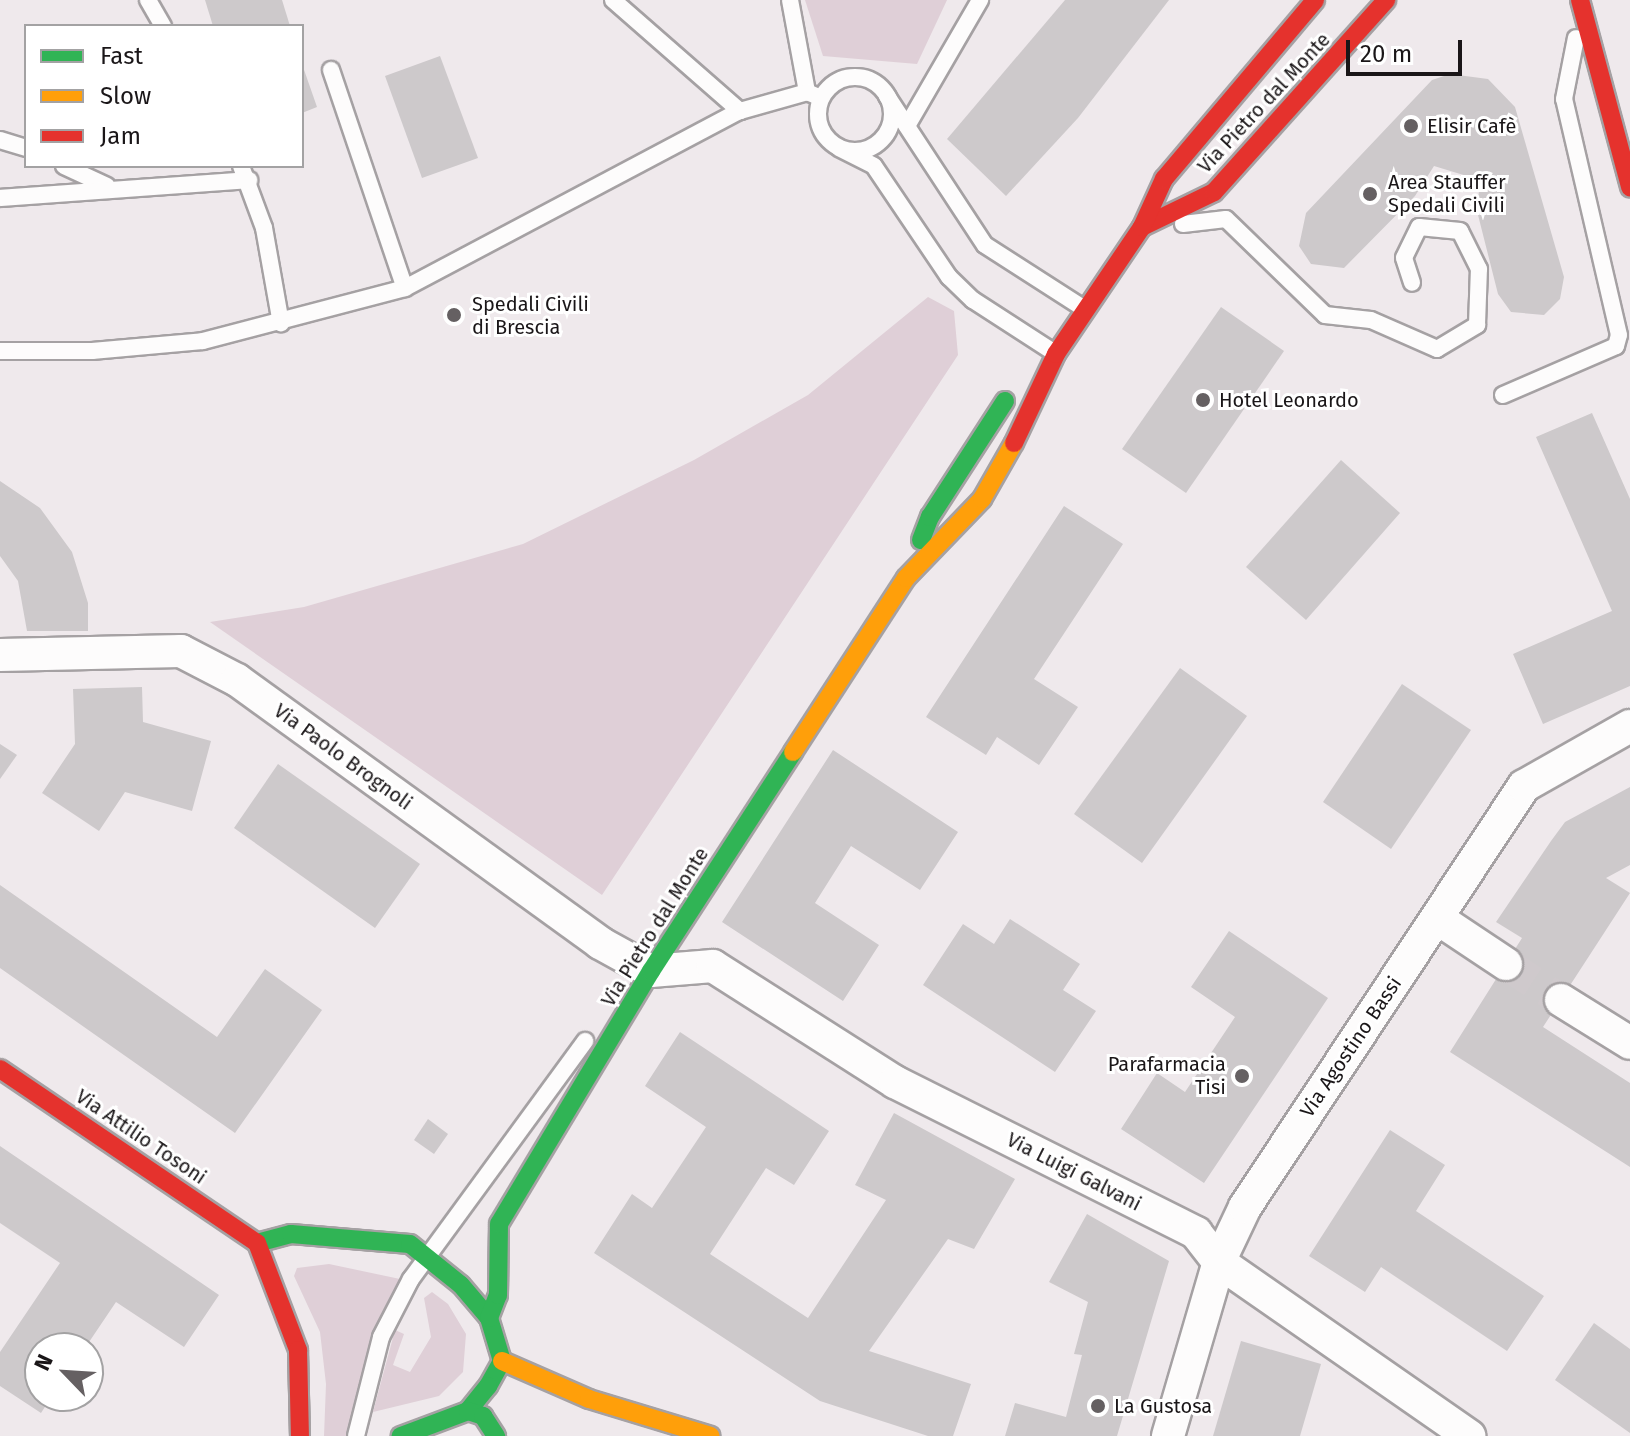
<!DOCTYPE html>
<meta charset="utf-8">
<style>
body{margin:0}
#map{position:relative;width:1630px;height:1436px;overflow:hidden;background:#efe9ec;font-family:"Fira Sans",sans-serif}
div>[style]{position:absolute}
.green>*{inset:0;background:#dfcfd7}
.building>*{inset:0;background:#cdc9cb}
.street-tunnel>*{height:32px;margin-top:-16px;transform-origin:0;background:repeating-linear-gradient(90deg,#cfc9cc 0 32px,transparent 0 48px)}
.roads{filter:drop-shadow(2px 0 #a5a1a3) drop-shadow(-2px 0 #a5a1a3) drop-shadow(0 2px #a5a1a3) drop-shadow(0 -2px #a5a1a3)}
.lane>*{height:16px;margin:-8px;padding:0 8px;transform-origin:8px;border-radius:8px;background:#fdfcfc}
.lane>.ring{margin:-8px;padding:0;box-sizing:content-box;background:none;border:16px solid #fdfcfc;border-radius:50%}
.street>*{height:32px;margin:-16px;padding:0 16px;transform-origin:16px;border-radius:16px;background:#fdfcfc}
.fast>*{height:18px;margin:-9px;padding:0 9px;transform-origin:9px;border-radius:9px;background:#30b455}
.slow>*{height:18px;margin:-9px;padding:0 9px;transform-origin:9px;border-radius:9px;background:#ff9f0a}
.jam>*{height:18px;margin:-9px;padding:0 9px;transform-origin:9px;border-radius:9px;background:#e5322d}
.dots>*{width:22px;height:22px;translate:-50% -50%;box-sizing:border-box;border:4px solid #fff;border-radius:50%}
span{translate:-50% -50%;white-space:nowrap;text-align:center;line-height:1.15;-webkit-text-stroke:6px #fff;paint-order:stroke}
.street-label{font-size:20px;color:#1a1618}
.poi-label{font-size:20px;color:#1a1618}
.left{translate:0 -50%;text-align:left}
.right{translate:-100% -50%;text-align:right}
.legend{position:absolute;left:24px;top:24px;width:280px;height:144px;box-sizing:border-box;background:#fff;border:2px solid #a3a2a3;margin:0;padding:10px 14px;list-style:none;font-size:24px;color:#1a1618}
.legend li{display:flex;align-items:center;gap:16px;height:40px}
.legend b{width:40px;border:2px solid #a3a2a3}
.north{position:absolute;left:24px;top:1332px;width:80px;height:80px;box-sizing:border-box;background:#fff;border:2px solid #a3a2a3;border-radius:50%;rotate:295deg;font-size:22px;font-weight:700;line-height:32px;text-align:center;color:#1a1618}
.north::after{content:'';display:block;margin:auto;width:28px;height:36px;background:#656062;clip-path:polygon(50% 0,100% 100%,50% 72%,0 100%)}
.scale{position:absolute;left:1346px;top:40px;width:116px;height:36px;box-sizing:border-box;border:4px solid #1a1618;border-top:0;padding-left:10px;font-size:24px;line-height:28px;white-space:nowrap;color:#1a1618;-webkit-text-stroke:6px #fff;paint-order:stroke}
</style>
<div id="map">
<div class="green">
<i style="clip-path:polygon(805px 0,947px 0,917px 64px,823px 56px)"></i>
<i style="clip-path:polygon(928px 297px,954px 311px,958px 355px,602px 895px,210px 622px,304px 607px,523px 544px,694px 460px,808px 395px)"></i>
<i style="clip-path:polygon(329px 1264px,400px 1279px,371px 1335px,347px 1436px,324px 1436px,326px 1384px,320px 1332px,294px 1276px,297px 1268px)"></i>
<i style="clip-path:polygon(432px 1292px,448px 1304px,466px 1334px,463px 1372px,439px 1396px,373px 1412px,395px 1330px,404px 1334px,393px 1365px,410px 1372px,431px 1337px,424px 1298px)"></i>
</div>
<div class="building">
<i style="clip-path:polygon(205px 0,282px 0,290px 26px,213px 26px)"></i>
<i style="clip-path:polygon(1065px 0,1169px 0,1078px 118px,1006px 196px,947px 139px)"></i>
<i style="clip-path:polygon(440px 56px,478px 158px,422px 178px,385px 76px)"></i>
<i style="clip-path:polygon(302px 64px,317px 107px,302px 113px)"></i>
<i style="clip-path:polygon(1450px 74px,1488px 79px,1515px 107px,1564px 277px,1560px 299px,1544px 315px,1511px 312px,1498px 294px,1477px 211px,1480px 180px,1434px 166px,1415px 196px,1344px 268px,1311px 264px,1299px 246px,1306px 213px,1432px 80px)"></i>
<i style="clip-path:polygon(1221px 307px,1284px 351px,1186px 493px,1122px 449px)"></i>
<i style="clip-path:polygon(1592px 413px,1630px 499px,1630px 686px,1543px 724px,1513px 654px,1612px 611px,1536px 437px)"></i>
<i style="clip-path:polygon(1341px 460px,1400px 513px,1306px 620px,1246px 567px)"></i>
<i style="clip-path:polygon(0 481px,40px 508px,72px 552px,88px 603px,88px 631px,27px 631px,18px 581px,0 556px)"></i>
<i style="clip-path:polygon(1064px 506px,1123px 544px,1034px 679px,1078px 707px,1039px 765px,997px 737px,986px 755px,926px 717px)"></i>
<i style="clip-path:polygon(1180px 668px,1247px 716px,1142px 863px,1074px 814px)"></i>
<i style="clip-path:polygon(1402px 684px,1471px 730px,1391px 849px,1323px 802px)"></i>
<i style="clip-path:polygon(142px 687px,143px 722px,211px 741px,192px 811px,125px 792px,99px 831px,42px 793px,75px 744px,73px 689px)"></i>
<i style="clip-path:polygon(0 744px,17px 755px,0 779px)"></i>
<i style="clip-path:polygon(833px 750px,958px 832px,920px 890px,851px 846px,815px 903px,879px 945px,843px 1001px,722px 922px)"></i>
<i style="clip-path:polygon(278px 764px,420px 864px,375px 928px,234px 828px)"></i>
<i style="clip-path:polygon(1630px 787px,1630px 865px,1606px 878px,1630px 893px,1543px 1027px,1630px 1083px,1630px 1167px,1450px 1052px,1522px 938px,1496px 922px,1551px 841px,1565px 822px)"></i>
<i style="clip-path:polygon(0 885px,217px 1037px,265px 969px,322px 1010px,235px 1133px,0 968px)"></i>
<i style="clip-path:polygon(1010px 919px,1080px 964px,1063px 990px,1096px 1011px,1055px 1072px,923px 985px,963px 924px,994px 944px)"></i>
<i style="clip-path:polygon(1229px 931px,1328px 998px,1204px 1183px,1121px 1129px,1157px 1073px,1185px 1092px,1235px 1017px,1191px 987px)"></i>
<i style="clip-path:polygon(680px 1032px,829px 1131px,794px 1185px,766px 1168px,710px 1254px,808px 1318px,886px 1200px,855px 1185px,894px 1113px,1015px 1179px,974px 1249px,948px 1239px,869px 1351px,971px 1384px,953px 1436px,928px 1436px,820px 1401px,594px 1253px,632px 1194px,652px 1208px,706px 1127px,645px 1086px)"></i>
<i style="clip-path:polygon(428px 1119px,448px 1134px,434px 1154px,414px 1140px)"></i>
<i style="clip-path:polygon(1390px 1130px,1445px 1165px,1416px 1211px,1544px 1296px,1507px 1351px,1381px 1267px,1365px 1292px,1309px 1256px)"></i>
<i style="clip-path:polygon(0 1146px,219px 1295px,184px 1347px,116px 1302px,85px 1348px,40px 1348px,40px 1396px,52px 1396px,41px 1413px,0 1386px,0 1352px,60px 1263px,0 1223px)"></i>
<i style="clip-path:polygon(1087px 1214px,1169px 1261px,1117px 1436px,1005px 1436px,1015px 1403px,1066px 1417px,1082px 1355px,1074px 1354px,1088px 1302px,1049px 1282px)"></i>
<i style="clip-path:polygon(1594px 1323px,1630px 1349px,1630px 1433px,1555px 1380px)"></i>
<i style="clip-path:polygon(1241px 1341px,1321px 1364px,1300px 1436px,1213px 1436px)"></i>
</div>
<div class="street-tunnel">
<i style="left:1506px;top:964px;width:66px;rotate:33.2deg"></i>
</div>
<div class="roads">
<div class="lane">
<i style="left:148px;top:0;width:30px;rotate:60deg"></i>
<i style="left:613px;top:0;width:169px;rotate:41.2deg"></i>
<i style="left:790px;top:0;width:94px;rotate:79.5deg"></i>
<i style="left:331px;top:70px;width:230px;rotate:71.3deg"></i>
<i class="ring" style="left:818px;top:77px;width:58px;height:58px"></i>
<i style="left:887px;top:96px;width:178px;rotate:56.7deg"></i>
<i style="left:985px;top:245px;width:117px;rotate:32.7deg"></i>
<i style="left:907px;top:126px;width:146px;rotate:-59.9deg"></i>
<i style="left:0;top:140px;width:27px;rotate:17deg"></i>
<i style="left:839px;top:148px;width:39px;rotate:27deg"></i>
<i style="left:874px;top:166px;width:134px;rotate:56deg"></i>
<i style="left:949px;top:277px;width:33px;rotate:44deg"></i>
<i style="left:973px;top:300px;width:98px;rotate:32.9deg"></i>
<i style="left:64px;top:166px;width:47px;rotate:24.9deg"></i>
<i style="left:241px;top:166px;width:66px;rotate:69.6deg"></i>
<i style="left:264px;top:228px;width:97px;rotate:79.9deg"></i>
<i style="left:0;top:198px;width:250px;rotate:-4.1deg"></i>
<i style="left:1183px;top:224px;width:43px;rotate:-6.6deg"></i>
<i style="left:1226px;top:219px;width:138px;rotate:44.1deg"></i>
<i style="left:1325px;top:315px;width:46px;rotate:6.2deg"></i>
<i style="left:1371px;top:320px;width:72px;rotate:23.7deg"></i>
<i style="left:1437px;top:349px;width:47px;rotate:-31deg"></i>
<i style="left:1477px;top:325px;width:56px;rotate:-88deg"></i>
<i style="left:1479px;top:269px;width:42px;rotate:-116.6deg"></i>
<i style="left:1460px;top:231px;width:41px;rotate:-174.4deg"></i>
<i style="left:1419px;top:227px;width:34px;rotate:116deg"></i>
<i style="left:1404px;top:258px;width:26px;rotate:72deg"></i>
<i style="left:0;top:351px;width:92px"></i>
<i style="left:92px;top:351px;width:111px;rotate:-5.1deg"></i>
<i style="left:203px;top:341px;width:209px;rotate:-14.7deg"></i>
<i style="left:405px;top:288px;width:379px;rotate:-27.9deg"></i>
<i style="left:740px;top:111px;width:70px;rotate:-15.8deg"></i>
<i style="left:807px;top:92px;width:15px;rotate:23deg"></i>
<i style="left:1503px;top:395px;width:123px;rotate:-23.4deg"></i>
<i style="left:1616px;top:346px;width:11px;rotate:-75deg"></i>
<i style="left:1619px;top:335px;width:242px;rotate:-103.1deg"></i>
<i style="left:1564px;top:99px;width:62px;rotate:-78.9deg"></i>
<i style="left:356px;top:1436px;width:102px;rotate:-75.8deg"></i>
<i style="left:381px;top:1337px;width:65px;rotate:-62.7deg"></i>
<i style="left:411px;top:1279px;width:295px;rotate:-53.8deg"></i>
</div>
<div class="street">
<i style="left:0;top:655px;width:181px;rotate:-1.3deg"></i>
<i style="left:181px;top:651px;width:63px;rotate:27.4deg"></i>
<i style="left:237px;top:680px;width:448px;rotate:35.9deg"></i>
<i style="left:600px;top:943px;width:58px;rotate:28.8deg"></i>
<i style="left:651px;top:971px;width:62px;rotate:-4.6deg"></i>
<i style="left:713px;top:966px;width:216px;rotate:32.5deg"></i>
<i style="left:895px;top:1082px;width:337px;rotate:26.6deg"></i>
<i style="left:1196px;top:1233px;width:37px;rotate:52deg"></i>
<i style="left:1219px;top:1262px;width:305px;rotate:34.8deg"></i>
<i style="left:1437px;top:918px;width:83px;rotate:33.7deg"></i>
<i style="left:1561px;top:1000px;width:81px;rotate:31.9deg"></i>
<i style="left:1168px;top:1436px;width:181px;rotate:-73.7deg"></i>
<i style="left:1219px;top:1262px;width:61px;rotate:-64.7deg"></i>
<i style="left:1245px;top:1207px;width:505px;rotate:-56.47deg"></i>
<i style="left:1524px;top:786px;width:122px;rotate:-29.5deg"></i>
</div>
<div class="fast">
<i style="left:921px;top:540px;width:25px;rotate:-69deg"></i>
<i style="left:930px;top:517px;width:138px;rotate:-57.1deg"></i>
<i style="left:257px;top:1243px;width:35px;rotate:-15deg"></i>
<i style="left:291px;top:1234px;width:119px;rotate:4.8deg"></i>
<i style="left:410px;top:1244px;width:65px;rotate:38.8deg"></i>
<i style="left:461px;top:1285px;width:43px;rotate:49.7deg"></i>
<i style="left:489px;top:1318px;width:45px;rotate:73.2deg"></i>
<i style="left:502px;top:1361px;width:29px;rotate:119deg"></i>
<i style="left:488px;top:1386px;width:32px;rotate:129deg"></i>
<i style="left:468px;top:1411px;width:72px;rotate:159.5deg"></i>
<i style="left:489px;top:1318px;width:25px;rotate:-69deg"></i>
<i style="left:498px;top:1295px;width:71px;rotate:-89.2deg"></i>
<i style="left:499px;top:1224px;width:295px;rotate:-59deg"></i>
<i style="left:651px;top:971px;width:261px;rotate:-57deg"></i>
<i style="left:468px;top:1411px;width:16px;rotate:18deg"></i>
<i style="left:483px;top:1416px;width:24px;rotate:57deg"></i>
</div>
<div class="slow">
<i style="left:793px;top:752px;width:207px;rotate:-57deg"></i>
<i style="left:906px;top:578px;width:110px;rotate:-46.1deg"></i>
<i style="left:982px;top:499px;width:64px;rotate:-60.3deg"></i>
<i style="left:502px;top:1361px;width:95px;rotate:23.6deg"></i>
<i style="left:589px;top:1399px;width:127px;rotate:16.9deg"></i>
</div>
<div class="jam">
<i style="left:1580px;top:0;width:194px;rotate:75deg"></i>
<i style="left:1142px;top:227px;width:80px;rotate:-25.9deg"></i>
<i style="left:1214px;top:192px;width:258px;rotate:-48.1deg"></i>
<i style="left:1014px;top:443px;width:98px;rotate:-64.7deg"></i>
<i style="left:1056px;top:354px;width:153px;rotate:-55.9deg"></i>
<i style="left:1142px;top:227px;width:53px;rotate:-65.4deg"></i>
<i style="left:1164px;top:179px;width:234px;rotate:-49.8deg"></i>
<i style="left:0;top:1069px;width:310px;rotate:34.1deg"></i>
<i style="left:257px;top:1243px;width:115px;rotate:69deg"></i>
<i style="left:298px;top:1350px;width:86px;rotate:88.7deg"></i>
</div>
</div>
<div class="dots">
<i style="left:1411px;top:126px;background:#656062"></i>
<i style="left:1370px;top:194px;background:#656062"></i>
<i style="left:454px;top:315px;background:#656062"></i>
<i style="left:1203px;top:400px;background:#656062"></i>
<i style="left:1242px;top:1076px;background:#656062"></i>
<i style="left:1098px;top:1406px;background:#656062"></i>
</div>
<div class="street-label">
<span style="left:1264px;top:103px;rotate:-47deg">Via Pietro dal Monte</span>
<span style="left:343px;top:757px;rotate:36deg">Via Paolo Brognoli</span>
<span style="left:655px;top:927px;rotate:-58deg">Via Pietro dal Monte</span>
<span style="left:1351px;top:1047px;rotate:-56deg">Via Agostino Bassi</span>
<span style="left:141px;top:1137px;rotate:34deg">Via Attilio Tosoni</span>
<span style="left:1074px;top:1172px;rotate:27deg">Via Luigi Galvani</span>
</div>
<div class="poi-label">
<span class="left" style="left:1427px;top:126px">Elisir Cafè</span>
<span class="left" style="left:1388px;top:194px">Area Stauffer<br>Spedali Civili</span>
<span class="left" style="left:472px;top:316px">Spedali Civili<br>di Brescia</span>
<span class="left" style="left:1219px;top:400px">Hotel Leonardo</span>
<span class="right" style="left:1226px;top:1076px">Parafarmacia<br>Tisi</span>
<span class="left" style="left:1114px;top:1406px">La Gustosa</span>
</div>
<ul class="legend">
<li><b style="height:10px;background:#30b455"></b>Fast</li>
<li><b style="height:10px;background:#ff9f0a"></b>Slow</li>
<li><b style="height:10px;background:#e5322d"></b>Jam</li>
</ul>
<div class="north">N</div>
<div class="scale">20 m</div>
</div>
